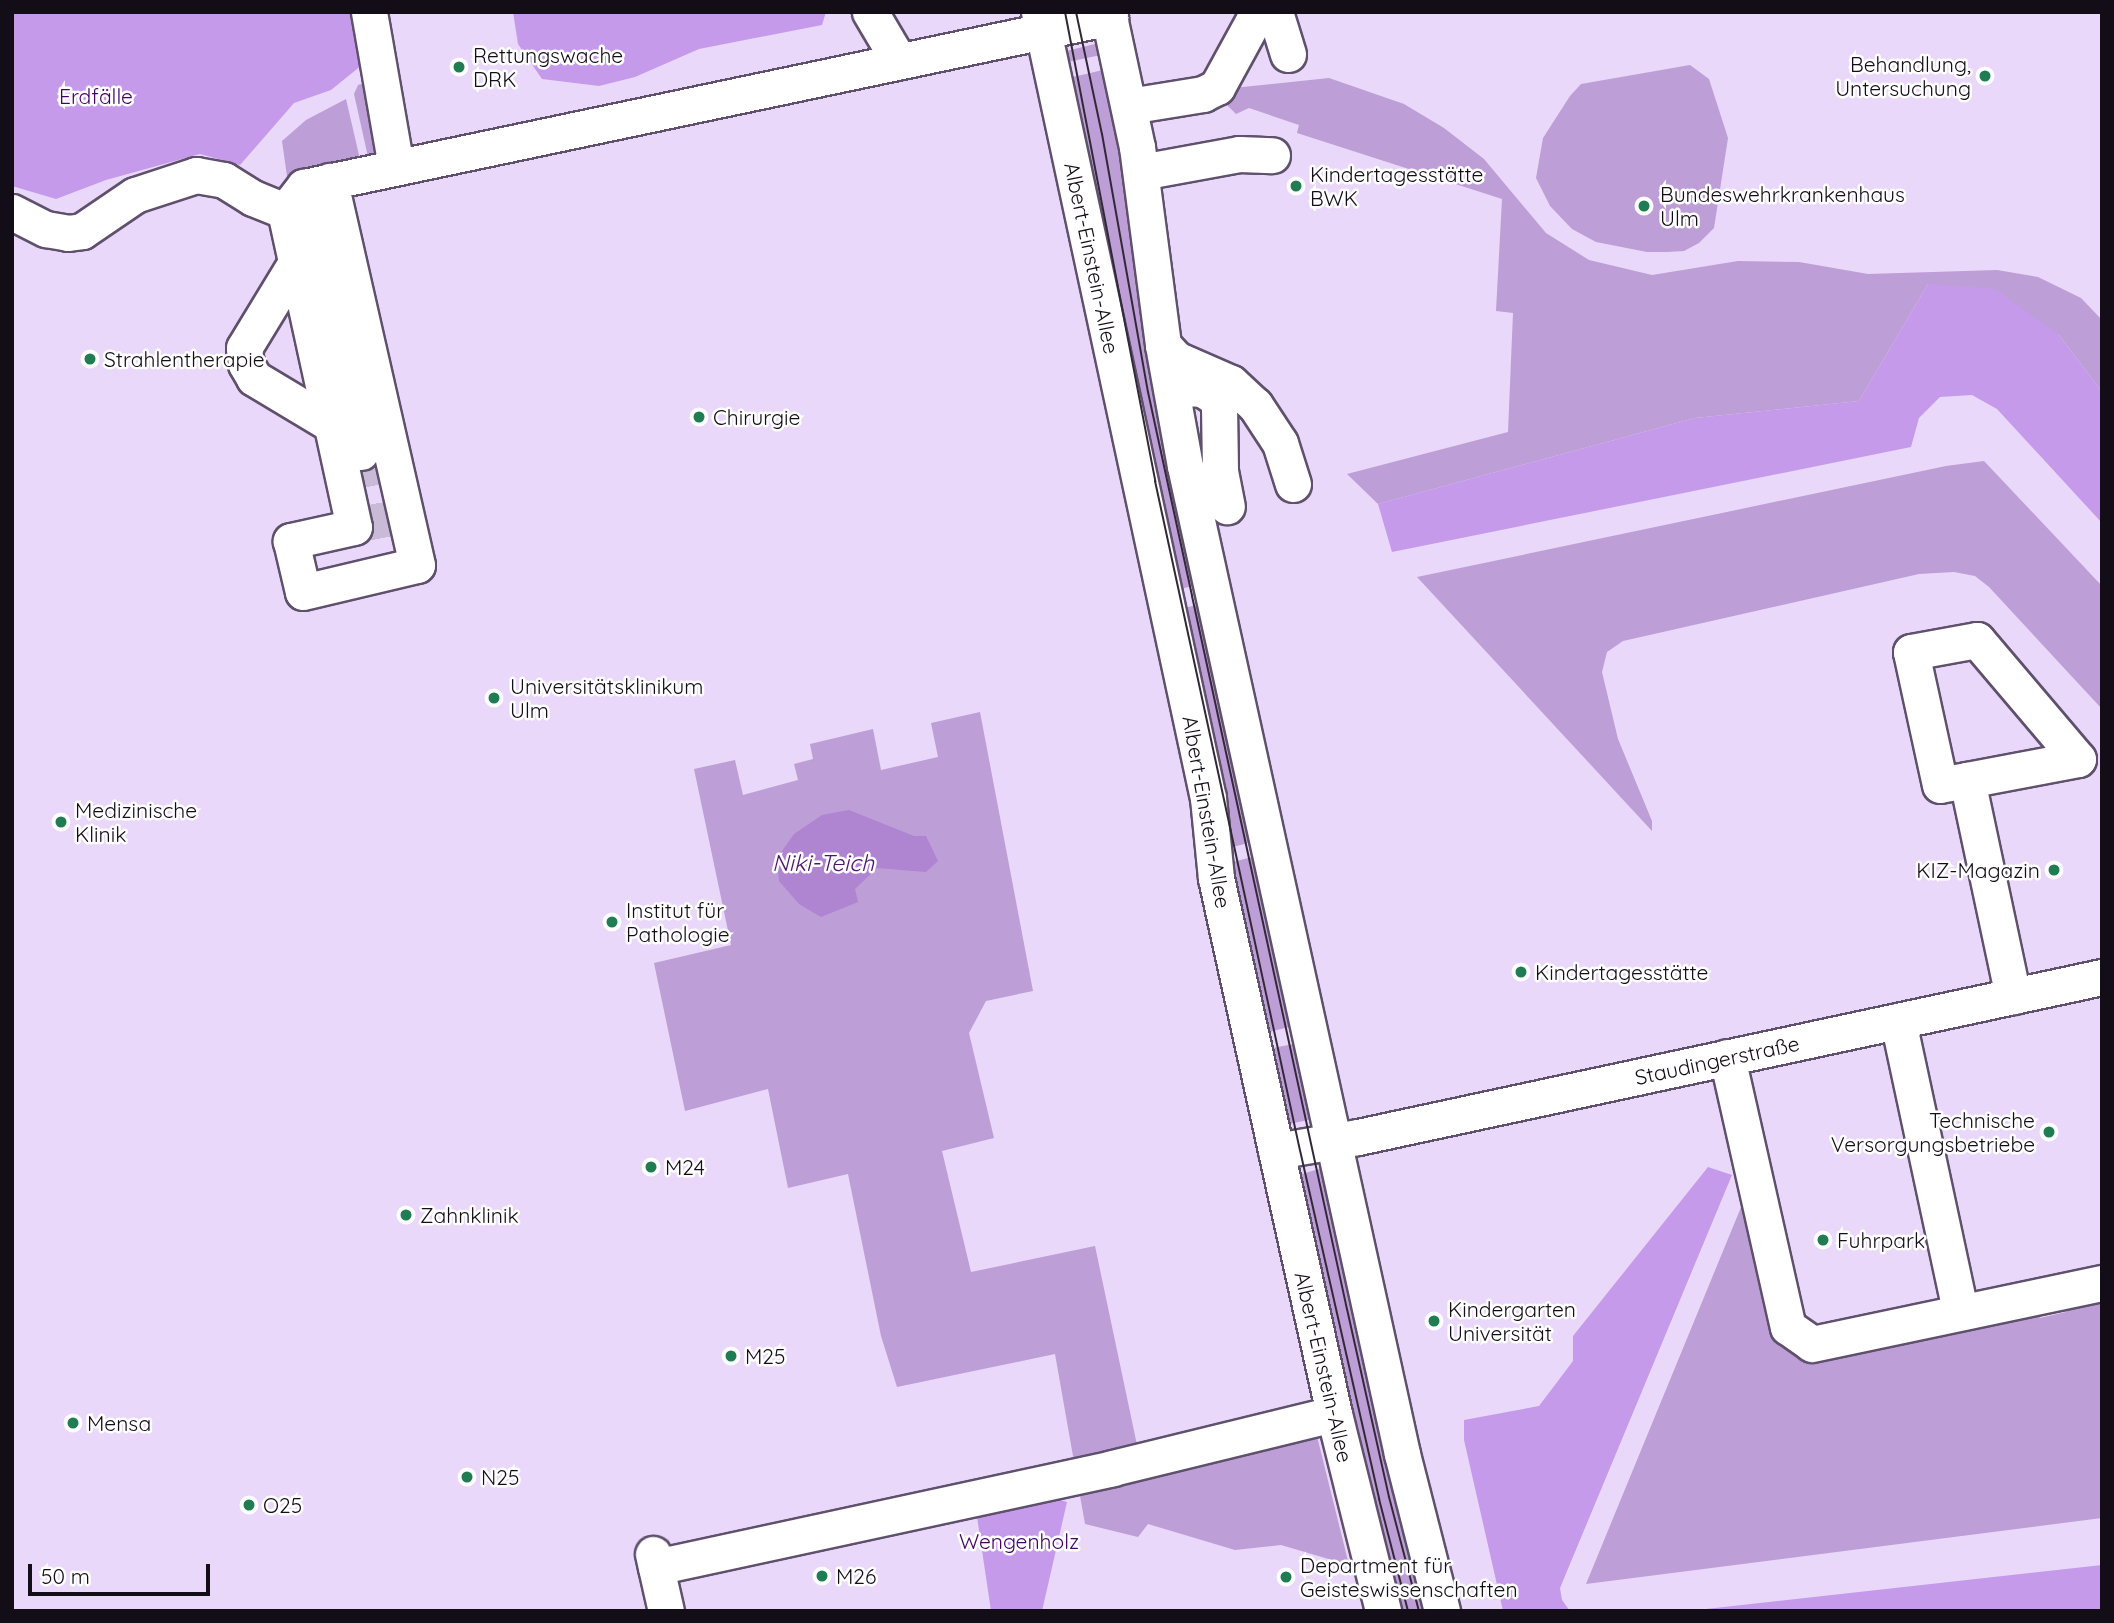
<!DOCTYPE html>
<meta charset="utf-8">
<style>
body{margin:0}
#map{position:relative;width:2114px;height:1623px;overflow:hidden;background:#e9d8f9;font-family:Quicksand,sans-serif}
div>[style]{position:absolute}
.green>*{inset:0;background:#bd9ed6}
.forest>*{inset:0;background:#c69aea}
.water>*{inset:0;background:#af84d1}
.minor-tunnel>*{height:35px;margin-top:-17.5px;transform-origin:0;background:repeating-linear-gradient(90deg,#c9bad7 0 35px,transparent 0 53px)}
.roads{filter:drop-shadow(2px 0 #5f506c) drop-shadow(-2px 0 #5f506c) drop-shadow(0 2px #5f506c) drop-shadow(0 -2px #5f506c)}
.minor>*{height:35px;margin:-17.5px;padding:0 17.5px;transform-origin:17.5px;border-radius:17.5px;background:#fff}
.tram>*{height:2px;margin:-1px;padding:0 1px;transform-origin:1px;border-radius:1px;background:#312938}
.dots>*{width:19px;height:19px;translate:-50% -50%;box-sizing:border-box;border:4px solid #fff;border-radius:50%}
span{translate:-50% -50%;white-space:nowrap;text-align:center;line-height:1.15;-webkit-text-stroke:5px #fff;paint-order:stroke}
.poi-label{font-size:21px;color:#130d18}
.left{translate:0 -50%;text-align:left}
.right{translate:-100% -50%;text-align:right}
.park-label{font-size:21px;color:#430164}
.street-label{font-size:21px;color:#130d18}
.water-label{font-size:23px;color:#4f1371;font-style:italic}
.frame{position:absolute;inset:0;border:14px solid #130d18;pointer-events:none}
.scale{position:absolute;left:28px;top:1564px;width:182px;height:32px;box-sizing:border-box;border:4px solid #130d18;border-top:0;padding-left:9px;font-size:21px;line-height:24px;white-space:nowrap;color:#130d18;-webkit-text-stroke:5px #fff;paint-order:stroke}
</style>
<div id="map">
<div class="green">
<i style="clip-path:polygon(1095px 44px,1101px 55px,1058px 64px,1058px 53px)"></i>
<i style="clip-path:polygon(1690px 65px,1709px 79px,1728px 138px,1714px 228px,1699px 243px,1684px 251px,1667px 252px,1647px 252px,1596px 242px,1572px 229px,1550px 206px,1536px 178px,1543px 138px,1570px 96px,1581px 84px)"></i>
<i style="clip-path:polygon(1103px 70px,1202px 584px,1171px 591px,1060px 80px)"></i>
<i style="clip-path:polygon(1329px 78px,1404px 104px,1444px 128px,1484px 159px,1546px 233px,1589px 260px,1652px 275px,1738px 261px,1799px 262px,1868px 274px,1997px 270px,2038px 277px,2081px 298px,2102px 320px,2102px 392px,2059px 335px,1928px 284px,1859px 401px,1695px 418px,1378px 504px,1347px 474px,1508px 432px,1513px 313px,1496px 311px,1502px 199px,1297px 133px,1299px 125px,1249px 108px,1236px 114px,1228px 106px,1228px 98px,1233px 88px)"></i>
<i style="clip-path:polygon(364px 83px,381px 164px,370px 166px,354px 94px,358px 85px)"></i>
<i style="clip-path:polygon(346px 99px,362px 168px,294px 183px,287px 176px,282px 141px,306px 120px)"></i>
<i style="clip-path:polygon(1984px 461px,2102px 586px,2102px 709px,1989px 587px,1975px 576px,1954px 572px,1919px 574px,1623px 641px,1607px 652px,1602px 672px,1618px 739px,1652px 821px,1652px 831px,1417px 577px,1946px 466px)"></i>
<i style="clip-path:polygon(1206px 603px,1261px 840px,1220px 850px,1175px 610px)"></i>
<i style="clip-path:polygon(980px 712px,1033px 991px,986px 1001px,969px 1033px,994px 1138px,942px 1151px,971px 1272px,1095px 1246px,1137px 1445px,1309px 1404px,1349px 1565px,1281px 1545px,1235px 1550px,1148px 1524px,1138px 1537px,1085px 1524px,1055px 1354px,897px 1387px,881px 1336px,848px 1174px,788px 1188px,768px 1089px,685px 1111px,654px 963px,731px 945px,694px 769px,735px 760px,743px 795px,798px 780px,794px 764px,813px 759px,810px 744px,873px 729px,881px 770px,938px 757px,931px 723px)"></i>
<i style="clip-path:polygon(1252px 857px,1289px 1027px,1269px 1032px,1233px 862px)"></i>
<i style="clip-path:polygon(1304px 1042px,1313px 1119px,1289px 1124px,1262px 1050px)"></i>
<i style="clip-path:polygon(1319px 1169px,1322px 1169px,1435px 1611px,1392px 1611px,1295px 1176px)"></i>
<i style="clip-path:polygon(1744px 1200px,1782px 1341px,2036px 1306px,2040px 1318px,2066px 1312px,2065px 1300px,2102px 1292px,2102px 1518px,1586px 1584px)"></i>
</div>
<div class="forest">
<i style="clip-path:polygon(12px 12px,356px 12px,362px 65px,331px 90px,294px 103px,240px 165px,200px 154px,106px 180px,56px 199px,12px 186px)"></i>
<i style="clip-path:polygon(513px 12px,826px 12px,822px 25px,699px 49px,635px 77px,599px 86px,542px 79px,518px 44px)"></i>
<i style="clip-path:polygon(1928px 284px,1995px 289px,2059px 335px,2102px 392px,2102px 523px,1997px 409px,1972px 395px,1940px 397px,1919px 418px,1911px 447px,1392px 552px,1378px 504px,1695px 418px,1859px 401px)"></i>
<i style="clip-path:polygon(1708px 1167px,1732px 1175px,1560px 1588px,1562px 1600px,1570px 1611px,1503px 1611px,1464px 1440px,1464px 1420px,1539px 1406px,1573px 1361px,1573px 1336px)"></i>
<i style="clip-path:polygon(1039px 1494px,1067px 1502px,1042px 1611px,991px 1611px,976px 1510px)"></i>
<i style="clip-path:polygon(2102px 1565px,2102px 1611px,1688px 1611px)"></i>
</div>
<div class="water">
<i style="clip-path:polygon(849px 810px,914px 836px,926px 836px,938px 861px,926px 872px,877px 868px,855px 889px,858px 902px,821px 917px,799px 904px,779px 881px,777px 858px,794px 834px,822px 815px)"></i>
</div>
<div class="minor-tunnel">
<i style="left:361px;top:452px;width:96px;rotate:79.2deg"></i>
</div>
<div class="roads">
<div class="minor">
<i style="left:369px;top:12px;width:156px;rotate:80.1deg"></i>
<i style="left:870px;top:12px;width:57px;rotate:59.4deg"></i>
<i style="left:1039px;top:12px;width:804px;rotate:77.87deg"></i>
<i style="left:1208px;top:798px;width:80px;rotate:84.3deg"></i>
<i style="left:1216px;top:878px;width:549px;rotate:77.58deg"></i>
<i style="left:1334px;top:1414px;width:203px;rotate:76deg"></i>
<i style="left:1108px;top:12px;width:138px;rotate:77.9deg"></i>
<i style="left:1137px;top:147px;width:200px;rotate:82.5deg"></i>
<i style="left:1163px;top:345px;width:123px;rotate:79.7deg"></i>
<i style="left:1185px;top:466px;width:1012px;rotate:77.61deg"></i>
<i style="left:1402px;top:1454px;width:162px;rotate:75.7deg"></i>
<i style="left:1275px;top:12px;width:44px;rotate:72.8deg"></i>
<i style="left:1129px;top:106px;width:75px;rotate:-9.2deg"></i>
<i style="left:1203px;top:94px;width:16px;rotate:-27deg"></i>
<i style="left:1217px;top:87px;width:85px;rotate:-61.3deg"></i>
<i style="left:1141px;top:172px;width:100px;rotate:-10.4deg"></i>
<i style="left:1239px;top:154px;width:33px;rotate:2deg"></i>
<i style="left:304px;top:187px;width:271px;rotate:77.9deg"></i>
<i style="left:285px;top:211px;width:323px;rotate:77.7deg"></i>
<i style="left:354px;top:527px;width:65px;rotate:167.5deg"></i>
<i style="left:291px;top:541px;width:52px;rotate:76.8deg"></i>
<i style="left:303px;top:592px;width:117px;rotate:-13.3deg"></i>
<i style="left:417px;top:565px;width:394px;rotate:-102.8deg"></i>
<i style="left:285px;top:211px;width:31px;rotate:-52deg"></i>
<i style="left:304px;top:187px;width:824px;rotate:-11.91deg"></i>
<i style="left:12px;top:212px;width:38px;rotate:27deg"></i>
<i style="left:46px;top:229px;width:22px;rotate:10deg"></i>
<i style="left:68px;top:233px;width:14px;rotate:-8deg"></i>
<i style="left:82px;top:231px;width:64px;rotate:-34.2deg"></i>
<i style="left:135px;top:195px;width:64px;rotate:-18.2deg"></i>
<i style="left:196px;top:175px;width:28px;rotate:10deg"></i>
<i style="left:224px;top:180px;width:34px;rotate:32deg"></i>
<i style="left:253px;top:198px;width:35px;rotate:22deg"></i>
<i style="left:295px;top:264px;width:98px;rotate:121.3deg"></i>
<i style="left:244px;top:348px;width:16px;rotate:83deg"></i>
<i style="left:246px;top:364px;width:16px;rotate:60deg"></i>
<i style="left:254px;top:378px;width:87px;rotate:31deg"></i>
<i style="left:1163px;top:345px;width:19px;rotate:47deg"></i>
<i style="left:1176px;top:359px;width:60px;rotate:23.6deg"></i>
<i style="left:1231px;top:383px;width:33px;rotate:43deg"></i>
<i style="left:1255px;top:405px;width:45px;rotate:56.7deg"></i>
<i style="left:1280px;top:443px;width:43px;rotate:72.4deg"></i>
<i style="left:1177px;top:388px;width:25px;rotate:2deg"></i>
<i style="left:1202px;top:389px;width:15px;rotate:32deg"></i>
<i style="left:1215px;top:397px;width:10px;rotate:66deg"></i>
<i style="left:1219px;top:406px;width:65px;rotate:89.1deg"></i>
<i style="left:1220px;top:471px;width:36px;rotate:79deg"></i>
<i style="left:1967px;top:780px;width:27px;rotate:170deg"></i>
<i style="left:1940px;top:785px;width:136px;rotate:-102.3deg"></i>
<i style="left:1911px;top:652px;width:67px;rotate:-10.3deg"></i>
<i style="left:1977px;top:640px;width:156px;rotate:49.7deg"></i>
<i style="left:2078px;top:759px;width:113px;rotate:169.3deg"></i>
<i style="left:1967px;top:780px;width:221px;rotate:78deg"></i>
<i style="left:1898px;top:1021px;width:297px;rotate:77.9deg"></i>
<i style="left:1727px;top:1057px;width:277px;rotate:77.3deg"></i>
<i style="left:1788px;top:1327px;width:29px;rotate:35deg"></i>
<i style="left:1812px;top:1344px;width:296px;rotate:-11.9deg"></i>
<i style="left:1276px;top:1151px;width:83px;rotate:-9.7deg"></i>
<i style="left:1358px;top:1137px;width:761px;rotate:-12.14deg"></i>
<i style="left:653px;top:1554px;width:58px;rotate:77.2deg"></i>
<i style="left:656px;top:1567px;width:467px;rotate:-12.2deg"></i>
<i style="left:1112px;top:1468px;width:228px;rotate:-13.7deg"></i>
</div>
</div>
<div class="tram">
<i style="left:1065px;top:12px;width:478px;rotate:79.1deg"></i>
<i style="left:1155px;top:481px;width:680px;rotate:77.78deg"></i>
<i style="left:1299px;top:1146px;width:362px;rotate:77.2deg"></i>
<i style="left:1379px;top:1499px;width:116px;rotate:75.5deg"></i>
<i style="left:1076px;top:12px;width:125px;rotate:78deg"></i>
<i style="left:1102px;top:134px;width:262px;rotate:79.9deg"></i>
<i style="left:1148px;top:392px;width:209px;rotate:77.8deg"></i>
<i style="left:1192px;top:596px;width:730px;rotate:77.74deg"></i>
<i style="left:1347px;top:1309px;width:193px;rotate:77.4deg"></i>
<i style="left:1389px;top:1497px;width:118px;rotate:75.3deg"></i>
</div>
<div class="dots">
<i style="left:459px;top:67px;background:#207d53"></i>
<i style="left:1985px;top:76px;background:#207d53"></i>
<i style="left:1296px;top:186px;background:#207d53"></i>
<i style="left:1644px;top:206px;background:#207d53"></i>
<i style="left:90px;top:359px;background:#207d53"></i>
<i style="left:699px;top:417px;background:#207d53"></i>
<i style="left:494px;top:698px;background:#207d53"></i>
<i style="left:61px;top:822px;background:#207d53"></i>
<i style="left:2054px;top:870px;background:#207d53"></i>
<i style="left:612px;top:922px;background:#207d53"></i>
<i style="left:1521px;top:972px;background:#207d53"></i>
<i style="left:2049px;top:1132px;background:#207d53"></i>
<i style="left:651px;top:1167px;background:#207d53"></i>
<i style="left:406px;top:1215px;background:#207d53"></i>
<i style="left:1823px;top:1240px;background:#207d53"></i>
<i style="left:1434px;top:1321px;background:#207d53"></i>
<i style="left:731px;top:1356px;background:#207d53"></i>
<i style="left:73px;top:1423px;background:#207d53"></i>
<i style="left:467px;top:1477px;background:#207d53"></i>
<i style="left:249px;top:1505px;background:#207d53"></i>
<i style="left:822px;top:1576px;background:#207d53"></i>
<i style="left:1286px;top:1577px;background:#207d53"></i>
</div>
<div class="poi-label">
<span class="left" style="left:473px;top:67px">Rettungswache<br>DRK</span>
<span class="right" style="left:1971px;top:76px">Behandlung,<br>Untersuchung</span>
<span class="left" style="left:1310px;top:186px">Kindertagesstätte<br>BWK</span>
<span class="left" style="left:1660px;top:206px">Bundeswehrkrankenhaus<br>Ulm</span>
<span class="left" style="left:104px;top:359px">Strahlentherapie</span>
<span class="left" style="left:713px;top:417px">Chirurgie</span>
<span class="left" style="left:510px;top:698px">Universitätsklinikum<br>Ulm</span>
<span class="left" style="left:75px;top:822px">Medizinische<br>Klinik</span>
<span class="right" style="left:2040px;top:870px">KIZ-Magazin</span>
<span class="left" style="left:626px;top:922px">Institut für<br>Pathologie</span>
<span class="left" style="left:1535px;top:972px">Kindertagesstätte</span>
<span class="right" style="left:2035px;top:1132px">Technische<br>Versorgungsbetriebe</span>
<span class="left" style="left:665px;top:1167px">M24</span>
<span class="left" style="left:420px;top:1215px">Zahnklinik</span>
<span class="left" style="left:1837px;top:1240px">Fuhrpark</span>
<span class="left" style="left:1448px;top:1321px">Kindergarten<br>Universität</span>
<span class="left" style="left:745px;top:1356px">M25</span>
<span class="left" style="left:87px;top:1423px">Mensa</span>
<span class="left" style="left:481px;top:1477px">N25</span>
<span class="left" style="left:263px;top:1505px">O25</span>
<span class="left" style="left:1300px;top:1577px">Department für<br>Geisteswissenschaften</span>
<span class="left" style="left:836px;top:1576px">M26</span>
</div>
<div class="park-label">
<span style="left:96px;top:96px">Erdfälle</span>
<span style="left:1019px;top:1541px">Wengenholz</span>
</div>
<div class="street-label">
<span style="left:1092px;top:258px;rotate:78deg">Albert-Einstein-Allee</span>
<span style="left:1207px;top:812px;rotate:80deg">Albert-Einstein-Allee</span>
<span style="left:1717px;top:1060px;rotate:-12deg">Staudingerstraße</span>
<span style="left:1324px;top:1367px;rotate:77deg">Albert-Einstein-Allee</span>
</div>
<div class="water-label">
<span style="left:823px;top:863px">Niki-Teich</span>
</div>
<div class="frame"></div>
<div class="scale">50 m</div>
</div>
